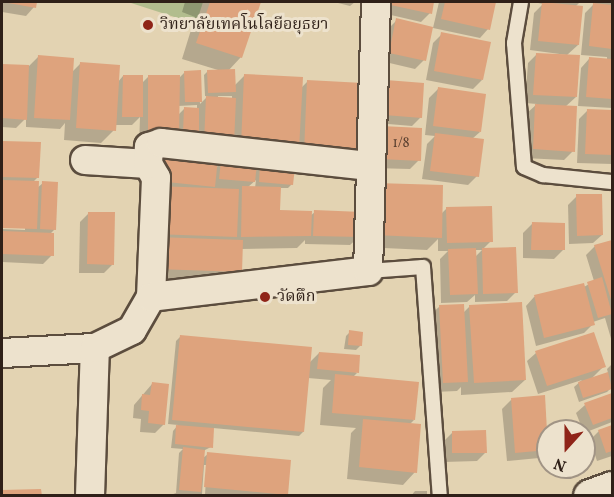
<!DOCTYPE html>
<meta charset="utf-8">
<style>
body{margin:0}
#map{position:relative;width:614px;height:497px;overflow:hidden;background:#e3d3b2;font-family:Vollkorn,"Noto Serif Thai",serif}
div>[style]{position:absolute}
.green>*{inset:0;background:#b2bd8e}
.shadow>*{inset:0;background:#0003}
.building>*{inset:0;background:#dea37d}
.roads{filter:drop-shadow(2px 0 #5c4d3e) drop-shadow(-2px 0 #5c4d3e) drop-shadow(0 2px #5c4d3e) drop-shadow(0 -2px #5c4d3e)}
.lane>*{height:14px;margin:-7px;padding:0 7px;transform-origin:7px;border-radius:7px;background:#ede2cd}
.street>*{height:28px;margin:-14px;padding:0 14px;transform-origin:14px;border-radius:14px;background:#ede2cd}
.secondary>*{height:33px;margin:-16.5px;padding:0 16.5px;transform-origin:16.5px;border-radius:16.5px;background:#ede2cd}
.dots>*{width:16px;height:16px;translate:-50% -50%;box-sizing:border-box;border:3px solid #ede2cd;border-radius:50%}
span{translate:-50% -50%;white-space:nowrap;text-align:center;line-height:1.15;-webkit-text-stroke:6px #ede2cd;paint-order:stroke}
.number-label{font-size:14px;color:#5b4131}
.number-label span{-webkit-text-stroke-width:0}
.poi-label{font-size:16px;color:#2f2018}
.left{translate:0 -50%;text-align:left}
.frame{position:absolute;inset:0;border:3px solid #2f2018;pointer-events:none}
.north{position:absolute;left:536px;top:419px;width:60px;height:60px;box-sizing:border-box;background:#ede2cd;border:2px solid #a19485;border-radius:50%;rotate:201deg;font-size:16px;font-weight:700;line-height:24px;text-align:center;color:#2f2018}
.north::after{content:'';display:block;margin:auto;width:21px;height:27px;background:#8f2418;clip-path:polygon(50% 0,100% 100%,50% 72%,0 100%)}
</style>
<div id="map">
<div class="green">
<i style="clip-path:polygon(128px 2px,203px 2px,196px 24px)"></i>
</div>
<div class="shadow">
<i style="clip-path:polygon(2px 2px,35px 2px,34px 7px,26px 16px,2px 12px)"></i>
<i style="clip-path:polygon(evenodd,185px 2px,259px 2px,241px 57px,228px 71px,234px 86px,245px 75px,301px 88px,308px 81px,362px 84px,294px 165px,292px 184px,288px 188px,279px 188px,279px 211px,310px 216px,315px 212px,441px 214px,447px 208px,491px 241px,483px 249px,516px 292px,507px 301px,475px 302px,475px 295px,467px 302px,441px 303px,440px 259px,448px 251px,438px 251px,438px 239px,427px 250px,362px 247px,362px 234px,350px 245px,305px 244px,305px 240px,297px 248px,241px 249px,240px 271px,228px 284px,144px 281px,152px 164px,216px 168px,221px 162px,255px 171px,261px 165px,139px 146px,140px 117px,132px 125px,114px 125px,114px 130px,101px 143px,64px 140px,65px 123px,60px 129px,26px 127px,26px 118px,16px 128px,2px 127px,2px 65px,29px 66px,38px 57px,71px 73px,80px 64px,117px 83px,123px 76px,141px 84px,149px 76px,178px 79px,184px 73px,199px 72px,200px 104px,208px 96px,205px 96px,204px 75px,208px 71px,218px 70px,182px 59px,195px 17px,182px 12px,185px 2px,218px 96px,232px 96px,232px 99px,218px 98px,218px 96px,185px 2px,197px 105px,197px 109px,184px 109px,178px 115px,178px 106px,197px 105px,185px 2px,256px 180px,255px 188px,248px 187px,256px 180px,185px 2px,475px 250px,482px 250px,475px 257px,475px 250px)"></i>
<i style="clip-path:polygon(334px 2px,355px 2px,350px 6px)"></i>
<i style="clip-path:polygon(381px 2px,433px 2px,430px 13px,421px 22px,378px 12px)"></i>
<i style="clip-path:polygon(439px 2px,494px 2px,488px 29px,480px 38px,433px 28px)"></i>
<i style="clip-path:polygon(533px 2px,580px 2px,575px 7px,578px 45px,567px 55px,530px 50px,534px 13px,543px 4px)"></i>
<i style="clip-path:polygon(585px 2px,612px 2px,612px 108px,578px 106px,581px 68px,589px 59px,607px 60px,607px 57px,581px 55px,585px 13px,595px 3px)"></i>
<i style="clip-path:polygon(397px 20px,424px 60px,415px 69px,381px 61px,388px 29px)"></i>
<i style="clip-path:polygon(442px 34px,482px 80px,473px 89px,426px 80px,433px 43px)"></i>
<i style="clip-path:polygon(537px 54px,576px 97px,565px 107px,573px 151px,564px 160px,524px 158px,526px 114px,537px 104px,525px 103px,528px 63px)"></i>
<i style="clip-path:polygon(423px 84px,421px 117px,412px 126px,376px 123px)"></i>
<i style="clip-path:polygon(438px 89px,480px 132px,472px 139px,477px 176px,468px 185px,422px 179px,427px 144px,435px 136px,425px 135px,429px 98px)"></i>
<i style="clip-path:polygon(588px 110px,612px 111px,612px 164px,577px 163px,579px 119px)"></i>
<i style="clip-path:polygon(373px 137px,419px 160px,410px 169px,372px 168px)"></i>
<i style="clip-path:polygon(2px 143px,39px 144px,38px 177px,33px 182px,37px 188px,43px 183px,55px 229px,50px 234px,52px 255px,43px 264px,2px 262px,2px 229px,25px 230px,25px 227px,2px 226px)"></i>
<i style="clip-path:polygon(577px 196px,602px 235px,593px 243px,569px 244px,568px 205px)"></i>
<i style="clip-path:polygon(89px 213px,112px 265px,104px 273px,79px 273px,80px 222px)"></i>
<i style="clip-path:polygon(532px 224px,563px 250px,554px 259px,523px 258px,523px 233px)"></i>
<i style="clip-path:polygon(612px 241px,612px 342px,605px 318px,593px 322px,593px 324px,584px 333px,536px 346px,526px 306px,534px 297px,584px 287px,594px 281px,586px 255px,595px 246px)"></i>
<i style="clip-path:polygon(470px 306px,525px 380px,512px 392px,461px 395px,461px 387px,457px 391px,434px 392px,430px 315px,439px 307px,463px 313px)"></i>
<i style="clip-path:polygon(350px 332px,361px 345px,356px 350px,344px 349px,346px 336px)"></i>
<i style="clip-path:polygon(evenodd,180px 337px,309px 363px,319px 353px,357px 373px,353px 377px,414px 420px,409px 425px,415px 472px,403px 485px,347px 479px,351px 433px,356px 428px,320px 425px,323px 388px,331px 380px,308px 378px,303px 432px,299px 436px,213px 428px,211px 447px,203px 451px,203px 458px,208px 454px,285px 496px,168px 496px,176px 493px,179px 453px,183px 449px,171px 448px,173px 431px,178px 425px,168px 424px,176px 341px,180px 337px,204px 465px,207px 465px,205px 494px,202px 494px,204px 465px)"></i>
<i style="clip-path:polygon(536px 353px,604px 366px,592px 378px,608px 373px,607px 369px,612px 364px,612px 387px,607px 392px,579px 402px,574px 387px,582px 380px,538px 394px,527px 361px)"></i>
<i style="clip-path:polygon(152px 384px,164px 424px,155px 433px,140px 432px,141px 419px,133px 418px,134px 405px)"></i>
<i style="clip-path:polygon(612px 394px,612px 422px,584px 433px,576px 413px,585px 405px)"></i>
<i style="clip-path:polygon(544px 397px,548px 450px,539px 458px,507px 461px,502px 409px,511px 400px)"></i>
<i style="clip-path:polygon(612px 427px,612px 456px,597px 461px,590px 440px,599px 431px)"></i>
<i style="clip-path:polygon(453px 432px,486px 452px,477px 461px,444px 462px,444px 441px)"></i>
<i style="clip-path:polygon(415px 491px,427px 491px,427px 496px,411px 496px)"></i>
</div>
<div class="building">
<i style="clip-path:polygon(3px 2px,37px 2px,36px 8px)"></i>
<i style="clip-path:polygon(210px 2px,261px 2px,242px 58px,196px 43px)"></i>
<i style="clip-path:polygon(387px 2px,434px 2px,432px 14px,386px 4px)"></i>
<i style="clip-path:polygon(445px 2px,496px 2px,490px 30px,441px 19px)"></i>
<i style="clip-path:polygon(542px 2px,583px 6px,579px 45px,538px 41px)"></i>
<i style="clip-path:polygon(593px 3px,612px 5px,612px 49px,589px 46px)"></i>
<i style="clip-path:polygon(396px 18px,433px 27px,426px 61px,389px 53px)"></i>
<i style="clip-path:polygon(441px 32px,491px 42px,483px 80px,434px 71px)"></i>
<i style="clip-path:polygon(536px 53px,580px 55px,577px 97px,533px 95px)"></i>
<i style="clip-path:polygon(38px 55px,74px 58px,70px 120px,34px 118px)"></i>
<i style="clip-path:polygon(589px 57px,612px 59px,612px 99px,586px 97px)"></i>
<i style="clip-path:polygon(80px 62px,120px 65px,116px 131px,76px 128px)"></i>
<i style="clip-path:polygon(2px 64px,29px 65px,27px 120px,2px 118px)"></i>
<i style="clip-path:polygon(235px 69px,236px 92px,208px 93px,207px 70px)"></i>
<i style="clip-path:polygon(201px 70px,202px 102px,185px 102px,184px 71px)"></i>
<i style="clip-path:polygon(244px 74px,303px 77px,299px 149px,241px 146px)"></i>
<i style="clip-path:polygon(123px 75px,143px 75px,143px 117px,122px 117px)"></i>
<i style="clip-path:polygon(148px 75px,180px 75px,179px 138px,148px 137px)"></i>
<i style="clip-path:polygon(307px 80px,363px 83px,360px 156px,304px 153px)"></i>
<i style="clip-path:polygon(386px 80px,424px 83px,422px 118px,384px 115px)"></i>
<i style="clip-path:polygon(438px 87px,486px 94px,481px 132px,433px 126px)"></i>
<i style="clip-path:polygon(206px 96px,236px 98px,234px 144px,204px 143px)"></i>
<i style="clip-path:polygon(535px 104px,577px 106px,575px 152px,533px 149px)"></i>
<i style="clip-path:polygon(184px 107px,199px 108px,199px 133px,183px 133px)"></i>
<i style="clip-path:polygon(587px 109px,612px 110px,612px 155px,585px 154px)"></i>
<i style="clip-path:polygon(381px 126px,422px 128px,421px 161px,380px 159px)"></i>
<i style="clip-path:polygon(435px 133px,484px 139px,479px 177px,430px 171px)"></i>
<i style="clip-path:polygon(2px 141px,41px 142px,39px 178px,2px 177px)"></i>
<i style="clip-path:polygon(160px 153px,218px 158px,215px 187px,157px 181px)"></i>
<i style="clip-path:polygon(221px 161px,257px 164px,255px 182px,219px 179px)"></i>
<i style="clip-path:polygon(260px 163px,295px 167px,293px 185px,259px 182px)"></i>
<i style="clip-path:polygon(2px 180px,39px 181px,37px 229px,2px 228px)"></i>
<i style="clip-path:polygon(42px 181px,58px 182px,56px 230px,40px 229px)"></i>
<i style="clip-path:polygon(376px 183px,443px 185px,442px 238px,374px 235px)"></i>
<i style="clip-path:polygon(156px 186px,239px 189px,237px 237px,154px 234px)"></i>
<i style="clip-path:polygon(242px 186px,281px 187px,280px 210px,312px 211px,311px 236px,241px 237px)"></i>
<i style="clip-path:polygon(576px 194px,602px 194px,603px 235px,577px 236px)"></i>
<i style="clip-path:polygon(492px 206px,493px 242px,447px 243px,446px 207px)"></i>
<i style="clip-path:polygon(314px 210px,362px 212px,361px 237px,313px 236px)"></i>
<i style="clip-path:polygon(88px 212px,115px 212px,114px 265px,87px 264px)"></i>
<i style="clip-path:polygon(532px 222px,565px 223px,565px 250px,531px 250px)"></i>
<i style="clip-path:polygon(2px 231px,54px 233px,54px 256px,2px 254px)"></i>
<i style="clip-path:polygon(157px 237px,243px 240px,242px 272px,156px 269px)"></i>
<i style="clip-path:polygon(612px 240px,612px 303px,594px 245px)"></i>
<i style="clip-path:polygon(516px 247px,518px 293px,483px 294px,482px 248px)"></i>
<i style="clip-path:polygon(476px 248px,478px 294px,450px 295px,448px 249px)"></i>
<i style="clip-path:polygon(602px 277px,612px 314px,598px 318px,587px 282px)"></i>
<i style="clip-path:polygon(584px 283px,595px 325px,544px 338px,534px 295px)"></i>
<i style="clip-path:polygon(522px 302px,526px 380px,474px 383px,469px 305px)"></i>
<i style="clip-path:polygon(464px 304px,468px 382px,443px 383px,439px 305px)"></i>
<i style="clip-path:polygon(349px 330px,363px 332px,362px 346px,348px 345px)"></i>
<i style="clip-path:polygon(594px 332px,606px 367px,547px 386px,535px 351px)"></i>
<i style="clip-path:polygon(180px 335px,312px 347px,304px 432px,172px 420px)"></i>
<i style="clip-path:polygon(319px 352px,360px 355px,359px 373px,317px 369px)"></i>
<i style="clip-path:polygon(608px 372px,612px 389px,583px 398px,578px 382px)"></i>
<i style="clip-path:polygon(335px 374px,419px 382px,415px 420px,332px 413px)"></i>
<i style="clip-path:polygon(152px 382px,169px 384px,165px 425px,148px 423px,149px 411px,141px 410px,142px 394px,150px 395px)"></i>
<i style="clip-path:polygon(612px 393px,612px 418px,593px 425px,584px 403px)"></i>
<i style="clip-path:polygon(545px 395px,548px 450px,515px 453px,511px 398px)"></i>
<i style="clip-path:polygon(363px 419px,421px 424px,417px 473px,359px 467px)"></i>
<i style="clip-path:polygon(176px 425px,214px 428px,213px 448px,175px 444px)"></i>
<i style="clip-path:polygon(612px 425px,612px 451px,606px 453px,598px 430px)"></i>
<i style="clip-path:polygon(486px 430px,487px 453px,452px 453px,452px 431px)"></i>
<i style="clip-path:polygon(183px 447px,205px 450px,201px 492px,179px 490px)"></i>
<i style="clip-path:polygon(207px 452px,291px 460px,288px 495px,204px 487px)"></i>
<i style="clip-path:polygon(41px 489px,42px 496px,2px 496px,2px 490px)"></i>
</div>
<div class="roads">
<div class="lane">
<i style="left:521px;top:2px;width:42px;rotate:99.7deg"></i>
<i style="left:514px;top:43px;width:124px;rotate:85.4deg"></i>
<i style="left:524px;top:167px;width:21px;rotate:23deg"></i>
<i style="left:543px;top:175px;width:69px;rotate:5.8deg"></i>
<i style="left:368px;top:271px;width:55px;rotate:-4.2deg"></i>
<i style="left:423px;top:267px;width:230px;rotate:85.8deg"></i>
</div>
<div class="street">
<i style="left:85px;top:160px;width:63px;rotate:3.6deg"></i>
<i style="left:148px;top:164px;width:16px;rotate:60deg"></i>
<i style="left:156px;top:178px;width:119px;rotate:92.4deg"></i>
<i style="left:148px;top:164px;width:17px;rotate:-87deg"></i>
<i style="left:149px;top:147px;width:13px;rotate:-18deg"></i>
<i style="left:161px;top:143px;width:210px;rotate:6.3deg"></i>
<i style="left:2px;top:353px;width:93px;rotate:-3.1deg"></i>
<i style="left:90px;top:496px;width:148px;rotate:-88.1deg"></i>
<i style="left:95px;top:348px;width:41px;rotate:-25.9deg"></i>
<i style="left:132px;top:330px;width:38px;rotate:-60deg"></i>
<i style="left:151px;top:297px;width:219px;rotate:-6.8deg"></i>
<i style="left:368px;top:271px;width:269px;rotate:-88.3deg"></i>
</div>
<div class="secondary">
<i style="left:590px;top:496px;width:23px;rotate:-20deg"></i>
</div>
</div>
<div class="dots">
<i style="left:148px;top:25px;background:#8f2418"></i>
<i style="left:265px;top:297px;background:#8f2418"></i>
</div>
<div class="number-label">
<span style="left:401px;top:144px">1/8</span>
</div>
<div class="poi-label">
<span class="left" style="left:160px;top:25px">วิทยาลัยเทคโนโลยีอยุธยา</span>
<span class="left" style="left:277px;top:297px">วัดตึก</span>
</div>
<div class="frame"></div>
<div class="north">N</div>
</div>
